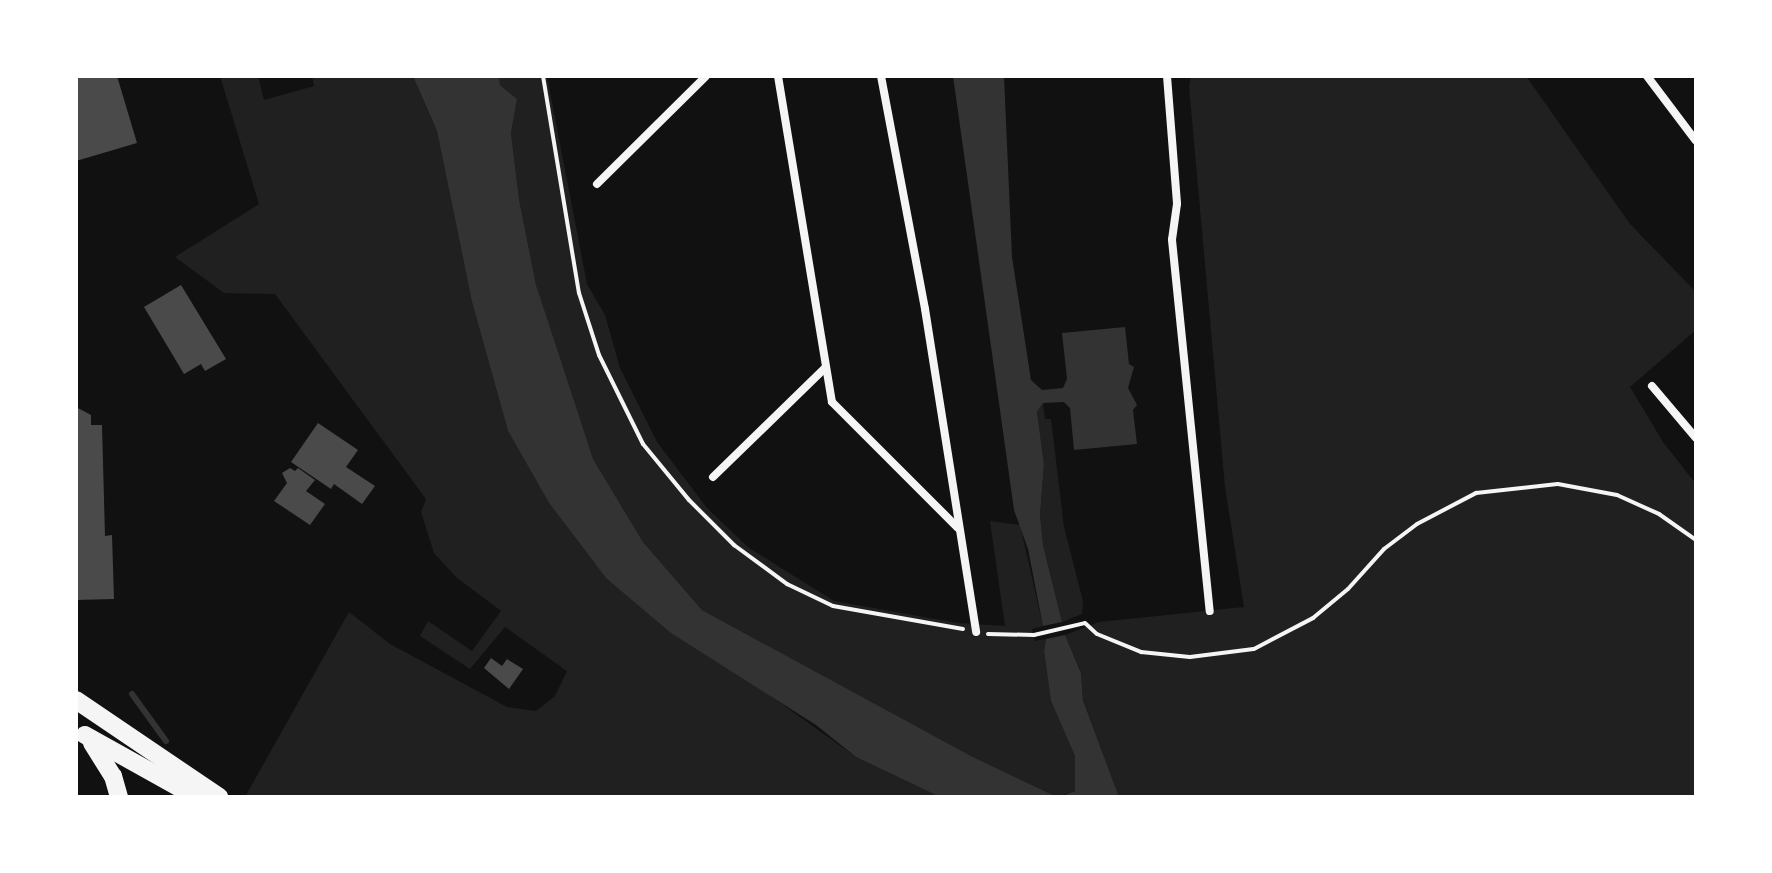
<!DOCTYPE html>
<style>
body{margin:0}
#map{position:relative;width:1772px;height:873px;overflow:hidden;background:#111;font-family:"Archivo Narrow",sans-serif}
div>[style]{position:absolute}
.green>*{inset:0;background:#202020}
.water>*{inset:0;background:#333}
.stream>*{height:6px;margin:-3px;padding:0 3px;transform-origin:3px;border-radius:3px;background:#333}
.building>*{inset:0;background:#4a4a4a}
.path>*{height:4px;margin:-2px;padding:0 2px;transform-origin:2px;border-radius:2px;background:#f5f5f5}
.minor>*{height:8px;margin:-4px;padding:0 4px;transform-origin:4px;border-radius:4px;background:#f5f5f5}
.primary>*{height:18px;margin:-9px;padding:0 9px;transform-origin:9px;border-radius:9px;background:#f5f5f5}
span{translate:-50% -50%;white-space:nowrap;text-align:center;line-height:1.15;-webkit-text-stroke:8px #fff;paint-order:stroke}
.frame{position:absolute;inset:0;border:78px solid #fff;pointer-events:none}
</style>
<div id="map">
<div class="green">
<i style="clip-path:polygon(220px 76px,258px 76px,264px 100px,314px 86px,312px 76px,413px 76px,437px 131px,472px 302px,508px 431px,549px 503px,606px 578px,856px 757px,940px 797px,245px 797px,349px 612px,390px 644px,507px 707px,536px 711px,555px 696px,567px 671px,505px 627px,470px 669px,420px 636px,428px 621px,472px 651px,501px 611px,456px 577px,434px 553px,421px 512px,426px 499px,275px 294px,224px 293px,175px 257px,259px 204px)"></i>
<i style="clip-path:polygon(499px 76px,547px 76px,587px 284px,605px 315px,620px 368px,657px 442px,707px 508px,749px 548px,834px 601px,958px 623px,1005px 626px,990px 521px,1020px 525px,1043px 626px,1032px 629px,1035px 641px,1046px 639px,1044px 651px,1051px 701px,1075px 756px,1075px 791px,1057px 797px,971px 756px,702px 610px,643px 542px,593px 459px,558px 361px,536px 285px,519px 199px,511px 133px,517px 99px,500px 85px)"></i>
<i style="clip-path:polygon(1191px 76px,1526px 76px,1630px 224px,1696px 292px,1696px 330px,1630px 387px,1663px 442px,1696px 484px,1696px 797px,1119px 797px,1083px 699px,1081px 672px,1065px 635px,1099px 622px,1244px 607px,1225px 487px,1189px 86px)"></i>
<i style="clip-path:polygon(1043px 403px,1045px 419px,1051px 419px,1064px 527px,1083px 601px,1082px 614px,1062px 622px,1043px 545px,1040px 515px,1044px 464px,1037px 412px)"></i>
</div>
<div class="water">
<i style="clip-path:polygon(413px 76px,499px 76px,500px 85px,517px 99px,511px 133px,519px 199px,536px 285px,593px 459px,643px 542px,702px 610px,971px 756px,1057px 797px,940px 797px,856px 757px,816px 725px,671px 633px,606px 578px,549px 503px,508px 431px,472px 302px,437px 131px)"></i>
<i style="clip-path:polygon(953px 76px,1004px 76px,1012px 257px,1031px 380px,1042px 390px,1063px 388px,1067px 379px,1062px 333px,1125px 327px,1129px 364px,1134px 367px,1128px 388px,1137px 405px,1133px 410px,1137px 444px,1074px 450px,1070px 408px,1064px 402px,1043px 403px,1037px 412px,1044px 464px,1040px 515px,1043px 545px,1062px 622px,1043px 626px,1028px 549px,1014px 510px)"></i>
<i style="clip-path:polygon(1065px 635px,1081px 673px,1083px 700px,1119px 797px,1060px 797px,1075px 791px,1075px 756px,1051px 701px,1044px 651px,1046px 639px)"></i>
</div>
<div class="stream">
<i style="left:132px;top:694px;width:58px;rotate:54.1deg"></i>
</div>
<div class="building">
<i style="clip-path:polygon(76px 76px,117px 76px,137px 143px,76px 161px)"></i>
<i style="clip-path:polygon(181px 285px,226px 359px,205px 371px,201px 364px,184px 374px,144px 307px)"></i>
<i style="clip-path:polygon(76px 407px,91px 415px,91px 425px,102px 425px,105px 536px,112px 535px,114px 599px,76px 600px)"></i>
<i style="clip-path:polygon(318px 423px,358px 450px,346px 467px,375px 486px,362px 504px,334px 484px,331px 489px,291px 462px)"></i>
<i style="clip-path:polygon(290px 468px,295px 471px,298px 468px,315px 480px,306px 491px,325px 504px,310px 525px,274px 501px,287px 483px,282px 473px)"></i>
<i style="clip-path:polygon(491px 658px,502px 666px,507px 659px,523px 669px,509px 689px,484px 668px)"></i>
</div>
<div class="path">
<i style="left:543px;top:76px;width:220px;rotate:80.6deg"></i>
<i style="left:579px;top:293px;width:65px;rotate:72.1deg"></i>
<i style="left:599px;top:355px;width:99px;rotate:63.7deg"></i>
<i style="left:643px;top:444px;width:72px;rotate:50.6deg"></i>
<i style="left:689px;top:500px;width:64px;rotate:45deg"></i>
<i style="left:734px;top:545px;width:66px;rotate:36.3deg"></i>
<i style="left:787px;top:584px;width:51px;rotate:25.6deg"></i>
<i style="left:833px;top:606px;width:132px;rotate:10deg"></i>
<i style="left:988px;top:634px;width:46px;rotate:1.2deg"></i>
<i style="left:1034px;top:635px;width:52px;rotate:-13.2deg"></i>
<i style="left:1085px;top:623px;width:16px;rotate:43deg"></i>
<i style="left:1097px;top:634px;width:48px;rotate:22.2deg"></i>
<i style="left:1141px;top:652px;width:49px;rotate:5.8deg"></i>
<i style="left:1190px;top:657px;width:64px;rotate:-7.1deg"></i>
<i style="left:1254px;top:649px;width:67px;rotate:-27.7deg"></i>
<i style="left:1313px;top:618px;width:45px;rotate:-39.6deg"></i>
<i style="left:1348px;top:589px;width:54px;rotate:-48deg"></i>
<i style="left:1384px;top:549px;width:41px;rotate:-37.1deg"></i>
<i style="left:1417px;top:524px;width:67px;rotate:-27.7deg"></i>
<i style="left:1476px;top:493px;width:82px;rotate:-6.3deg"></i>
<i style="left:1558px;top:484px;width:60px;rotate:10.6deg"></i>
<i style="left:1617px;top:495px;width:46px;rotate:24.3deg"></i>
<i style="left:1659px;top:514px;width:45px;rotate:35.1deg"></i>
</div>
<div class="minor">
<i style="left:778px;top:76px;width:330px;rotate:80.6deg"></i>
<i style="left:832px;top:402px;width:178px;rotate:45deg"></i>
<i style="left:881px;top:76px;width:237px;rotate:79.3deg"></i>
<i style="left:925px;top:309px;width:327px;rotate:81deg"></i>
<i style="left:1167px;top:76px;width:128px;rotate:85.5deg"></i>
<i style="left:1177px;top:204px;width:36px;rotate:98deg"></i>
<i style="left:1172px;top:240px;width:373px;rotate:84.2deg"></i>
<i style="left:1647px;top:76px;width:81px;rotate:53deg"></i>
<i style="left:597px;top:184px;width:153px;rotate:-44.7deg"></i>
<i style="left:1652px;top:386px;width:68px;rotate:49.8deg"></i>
<i style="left:713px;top:477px;width:156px;rotate:-44.2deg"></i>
</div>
<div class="primary">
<i style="left:76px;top:700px;width:173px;rotate:34.1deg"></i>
<i style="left:85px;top:735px;width:127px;rotate:29.2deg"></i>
<i style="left:92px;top:743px;width:39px;rotate:58deg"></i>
<i style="left:113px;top:776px;width:22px;rotate:74deg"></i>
</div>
<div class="frame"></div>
</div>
